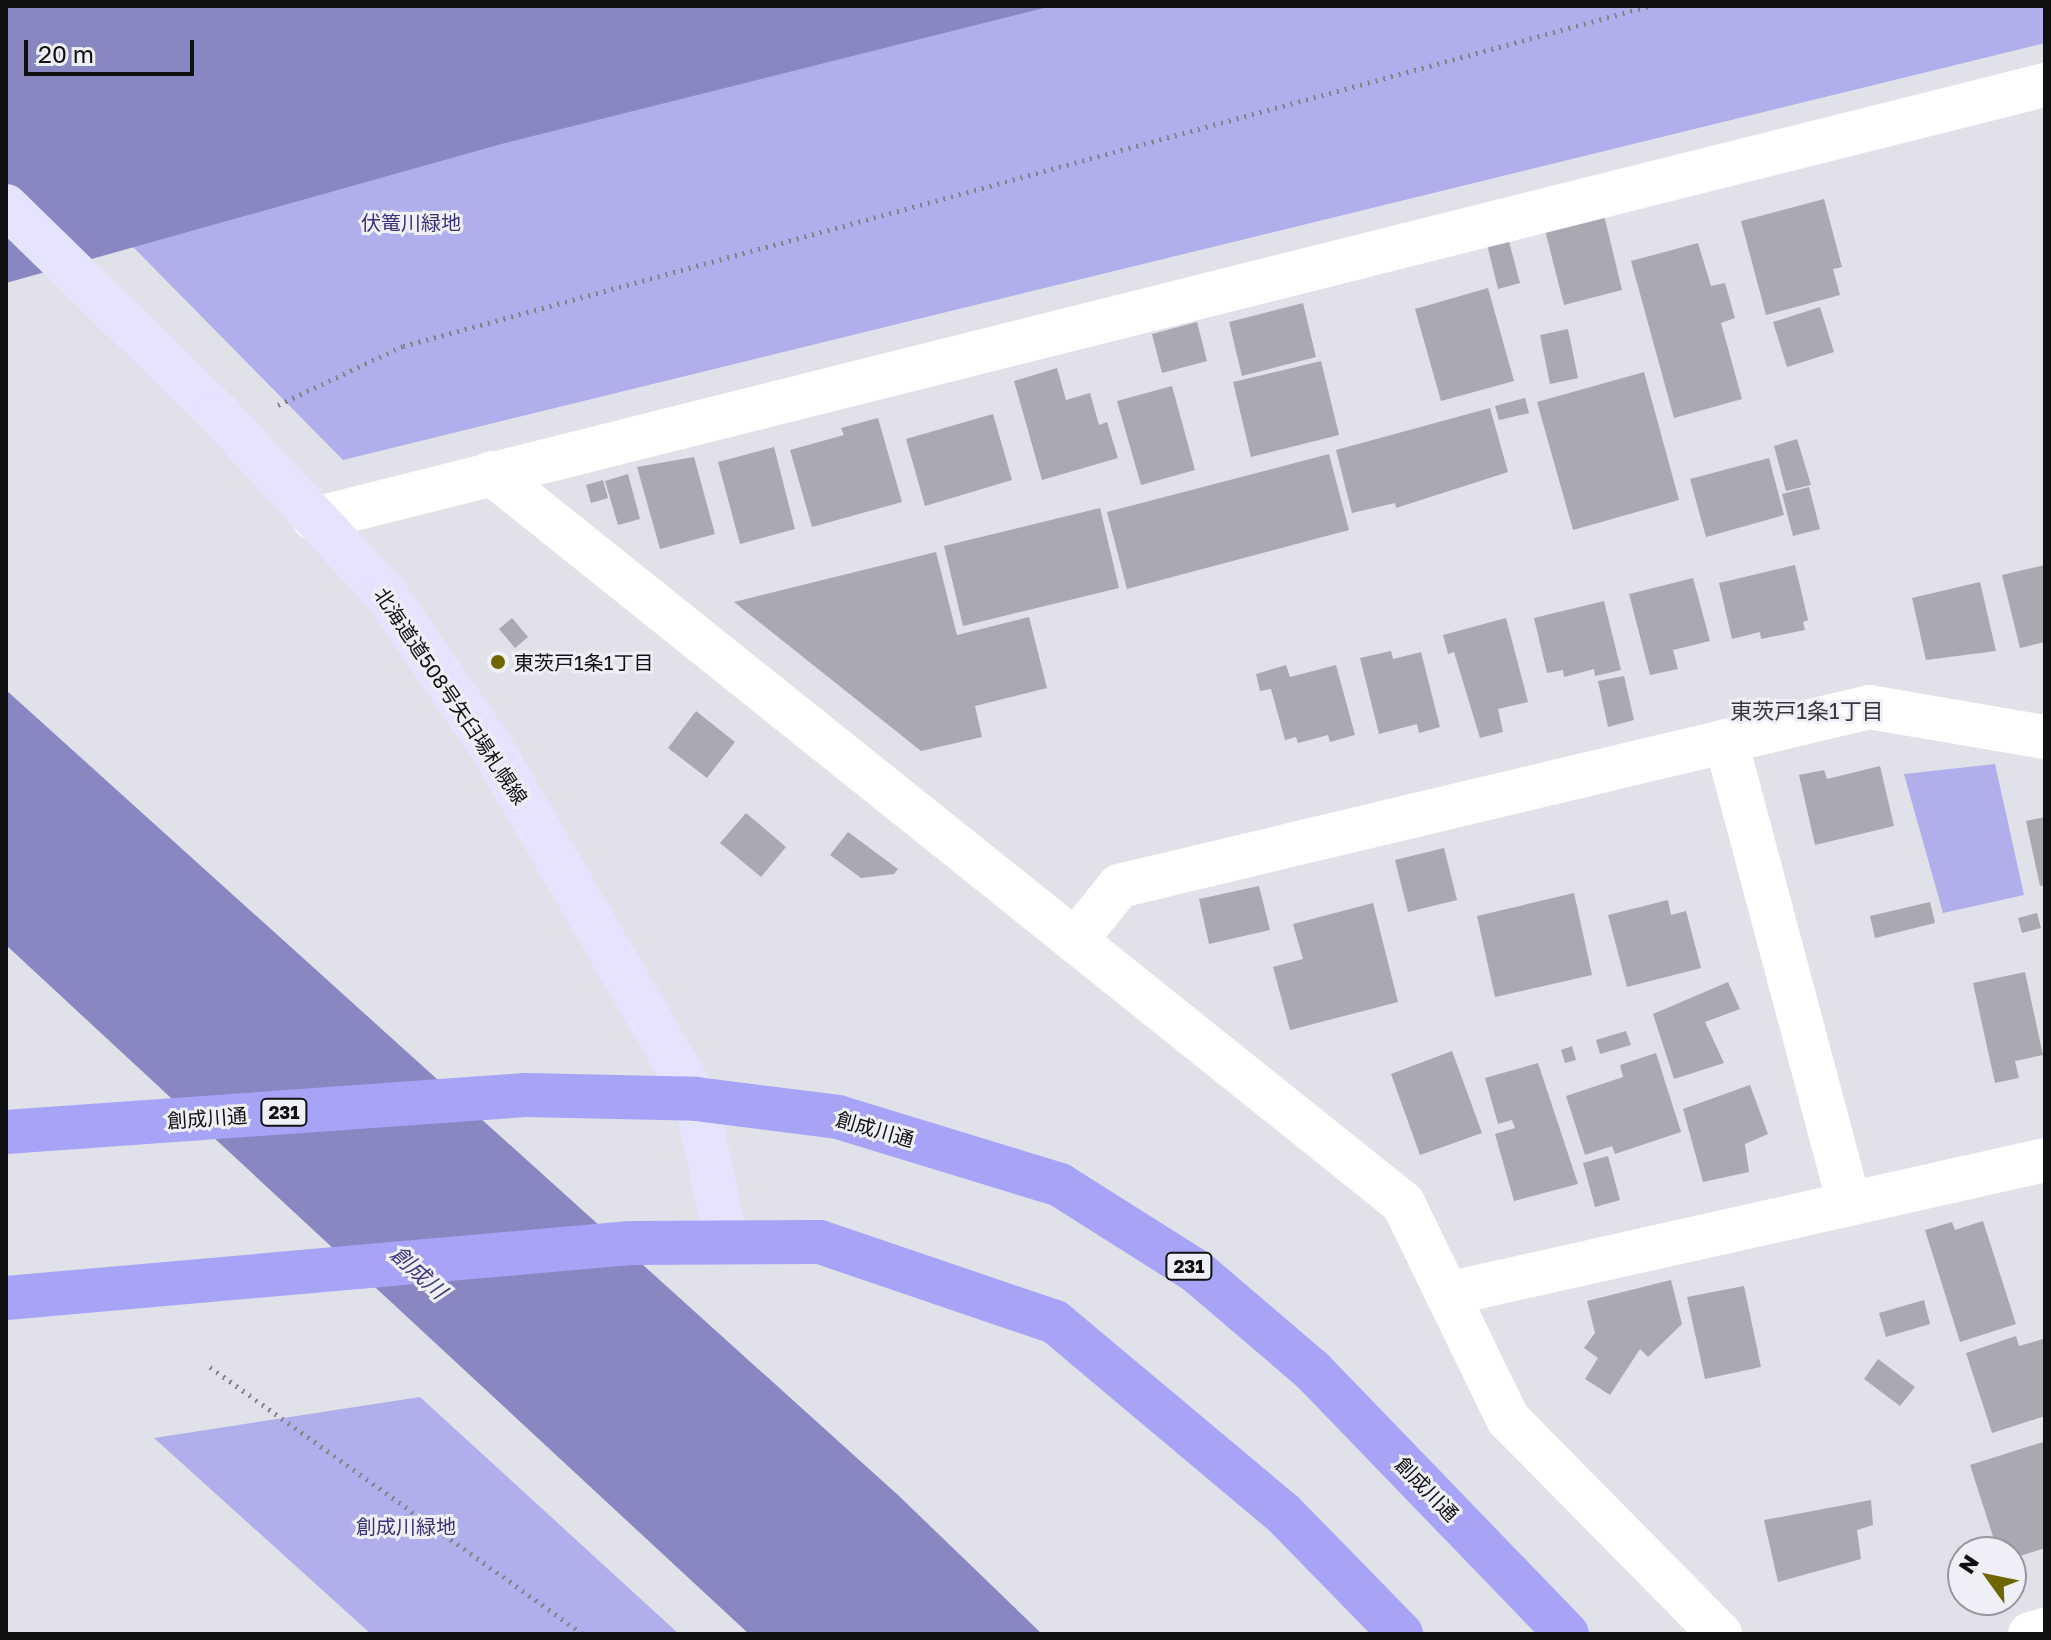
<!DOCTYPE html>
<meta charset="utf-8">
<style>
body{margin:0}
#map{position:relative;width:2051px;height:1640px;overflow:hidden;background:#e1e1ea;font-family:"Golos Text","Noto Sans JP",sans-serif}
div>[style]{position:absolute}
.green>*{inset:0;background:#b0aeeb}
.water>*{inset:0;background:#8987c2}
.building>*{inset:0;background:#a9a9b1}
.path>*{height:5px;margin-top:-2.5px;transform-origin:0;background:repeating-linear-gradient(90deg,#838389 0 2px,transparent 0 8px)}
.street>*{height:44px;margin:-22px;padding:0 22px;transform-origin:22px;border-radius:22px;background:#fff}
.secondary>*{height:44px;margin:-22px;padding:0 22px;transform-origin:22px;border-radius:22px;background:#e5e3fd}
.highway>*{height:44px;margin:-22px;padding:0 22px;transform-origin:22px;border-radius:22px;background:#a7a3f7}
.dots>*{width:22px;height:22px;translate:-50% -50%;box-sizing:border-box;border:4px solid #efeff7;border-radius:50%}
span{translate:-50% -50%;white-space:nowrap;text-align:center;line-height:1.15;-webkit-text-stroke:6px #efeff7;paint-order:stroke}
.shield-label span{padding:2px 6px;background:#efeff7;border:2px solid;border-radius:6px;-webkit-text-stroke-width:0}
.shield-label{font-size:18px;color:#101013;font-weight:700}
.park-label{font-size:20px;color:#3c327a}
.poi-label{font-size:20px;color:#101013}
.left{translate:0 -50%;text-align:left}
.street-label{font-size:20px;color:#101013}
.neighbourhood-label{font-size:22px;color:#37383e}
.water-label{font-size:22px;color:#40377f;font-style:italic}
.frame{position:absolute;inset:0;border:8px solid #101013;pointer-events:none}
.north{position:absolute;left:1947px;top:1536px;width:80px;height:80px;box-sizing:border-box;background:#efeff7;border:2px solid #96969c;border-radius:50%;rotate:303deg;font-size:22px;font-weight:700;line-height:32px;text-align:center;color:#101013}
.north::after{content:'';display:block;margin:auto;width:28px;height:36px;background:#6e6700;clip-path:polygon(50% 0,100% 100%,50% 72%,0 100%)}
.scale{position:absolute;left:24px;top:40px;width:170px;height:36px;box-sizing:border-box;border:4px solid #101013;border-top:0;padding-left:10px;font-size:24px;line-height:28px;white-space:nowrap;color:#101013;-webkit-text-stroke:6px #efeff7;paint-order:stroke}
</style>
<div id="map">
<div class="green">
<i style="clip-path:polygon(6px 6px,2045px 6px,2045px 43px,343px 460px,6px 118px)"></i>
<i style="clip-path:polygon(1995px 764px,2024px 895px,1943px 913px,1904px 774px)"></i>
<i style="clip-path:polygon(420px 1397px,679px 1634px,371px 1634px,154px 1438px)"></i>
</div>
<div class="water">
<i style="clip-path:polygon(6px 6px,1052px 6px,505px 143px,6px 283px)"></i>
<i style="clip-path:polygon(6px 690px,899px 1496px,1042px 1634px,749px 1634px,6px 945px)"></i>
</div>
<div class="building">
<i style="clip-path:polygon(1824px 199px,1842px 267px,1833px 269px,1840px 295px,1766px 315px,1741px 221px)"></i>
<i style="clip-path:polygon(1604px 215px,1622px 290px,1564px 305px,1545px 230px)"></i>
<i style="clip-path:polygon(1508px 238px,1520px 283px,1498px 289px,1487px 244px)"></i>
<i style="clip-path:polygon(1698px 243px,1711px 286px,1725px 283px,1735px 318px,1721px 323px,1742px 399px,1674px 418px,1631px 261px)"></i>
<i style="clip-path:polygon(1488px 288px,1514px 381px,1441px 401px,1415px 309px)"></i>
<i style="clip-path:polygon(1303px 303px,1316px 357px,1242px 376px,1229px 322px)"></i>
<i style="clip-path:polygon(1820px 307px,1834px 352px,1787px 367px,1773px 322px)"></i>
<i style="clip-path:polygon(1197px 322px,1207px 361px,1162px 373px,1152px 334px)"></i>
<i style="clip-path:polygon(1568px 329px,1578px 378px,1550px 384px,1540px 335px)"></i>
<i style="clip-path:polygon(1321px 361px,1339px 435px,1251px 457px,1233px 382px)"></i>
<i style="clip-path:polygon(1057px 368px,1066px 400px,1090px 393px,1099px 425px,1107px 422px,1118px 458px,1042px 480px,1014px 381px)"></i>
<i style="clip-path:polygon(1644px 372px,1679px 500px,1573px 530px,1537px 402px)"></i>
<i style="clip-path:polygon(1172px 386px,1195px 470px,1141px 485px,1117px 401px)"></i>
<i style="clip-path:polygon(1525px 398px,1529px 413px,1499px 420px,1495px 406px)"></i>
<i style="clip-path:polygon(1490px 408px,1508px 472px,1396px 508px,1395px 503px,1352px 513px,1336px 450px)"></i>
<i style="clip-path:polygon(993px 414px,1012px 480px,925px 506px,906px 439px)"></i>
<i style="clip-path:polygon(878px 418px,902px 502px,812px 527px,790px 450px,844px 435px,841px 428px)"></i>
<i style="clip-path:polygon(1797px 439px,1811px 485px,1786px 491px,1774px 446px)"></i>
<i style="clip-path:polygon(774px 447px,795px 529px,740px 544px,718px 462px)"></i>
<i style="clip-path:polygon(1329px 454px,1349px 530px,1127px 589px,1107px 512px)"></i>
<i style="clip-path:polygon(694px 457px,715px 534px,660px 549px,637px 467px)"></i>
<i style="clip-path:polygon(1769px 458px,1784px 515px,1706px 537px,1690px 479px)"></i>
<i style="clip-path:polygon(628px 474px,640px 519px,618px 525px,605px 481px)"></i>
<i style="clip-path:polygon(603px 480px,608px 498px,591px 503px,586px 485px)"></i>
<i style="clip-path:polygon(1809px 487px,1820px 529px,1793px 536px,1782px 494px)"></i>
<i style="clip-path:polygon(1100px 508px,1119px 588px,963px 626px,944px 546px)"></i>
<i style="clip-path:polygon(936px 552px,957px 635px,1029px 617px,1047px 688px,975px 706px,982px 737px,921px 751px,734px 602px)"></i>
<i style="clip-path:polygon(1795px 565px,1808px 620px,1803px 622px,1805px 630px,1761px 639px,1760px 632px,1732px 639px,1719px 583px)"></i>
<i style="clip-path:polygon(2045px 565px,2045px 642px,2020px 648px,2002px 575px)"></i>
<i style="clip-path:polygon(1693px 578px,1710px 641px,1673px 650px,1678px 669px,1650px 675px,1629px 594px)"></i>
<i style="clip-path:polygon(1980px 582px,1996px 651px,1926px 660px,1912px 598px)"></i>
<i style="clip-path:polygon(1604px 601px,1621px 670px,1595px 676px,1594px 669px,1564px 677px,1563px 670px,1547px 673px,1534px 618px)"></i>
<i style="clip-path:polygon(512px 618px,528px 637px,515px 648px,499px 629px)"></i>
<i style="clip-path:polygon(1506px 618px,1528px 702px,1498px 709px,1503px 732px,1480px 738px,1454px 652px,1448px 654px,1443px 635px)"></i>
<i style="clip-path:polygon(1391px 651px,1393px 659px,1421px 652px,1440px 727px,1419px 733px,1417px 724px,1379px 734px,1360px 658px)"></i>
<i style="clip-path:polygon(1286px 665px,1290px 677px,1336px 665px,1355px 735px,1330px 742px,1328px 735px,1298px 743px,1296px 737px,1285px 740px,1271px 689px,1260px 691px,1256px 674px)"></i>
<i style="clip-path:polygon(1624px 676px,1634px 720px,1608px 727px,1598px 681px)"></i>
<i style="clip-path:polygon(696px 711px,735px 742px,707px 778px,668px 748px)"></i>
<i style="clip-path:polygon(1880px 766px,1894px 826px,1815px 845px,1799px 775px,1824px 770px,1827px 779px)"></i>
<i style="clip-path:polygon(746px 813px,786px 847px,761px 877px,720px 843px)"></i>
<i style="clip-path:polygon(2045px 817px,2045px 885px,2040px 886px,2026px 821px)"></i>
<i style="clip-path:polygon(848px 832px,898px 869px,894px 874px,861px 878px,830px 855px)"></i>
<i style="clip-path:polygon(1444px 848px,1457px 900px,1408px 912px,1395px 860px)"></i>
<i style="clip-path:polygon(1259px 886px,1270px 930px,1209px 944px,1199px 899px)"></i>
<i style="clip-path:polygon(1574px 893px,1592px 975px,1495px 997px,1477px 916px)"></i>
<i style="clip-path:polygon(1668px 900px,1671px 915px,1686px 911px,1701px 968px,1627px 987px,1608px 915px)"></i>
<i style="clip-path:polygon(1930px 902px,1935px 923px,1875px 938px,1870px 916px)"></i>
<i style="clip-path:polygon(1373px 903px,1398px 1002px,1290px 1030px,1273px 967px,1303px 959px,1293px 924px)"></i>
<i style="clip-path:polygon(2037px 913px,2041px 928px,2022px 933px,2018px 918px)"></i>
<i style="clip-path:polygon(2025px 972px,2043px 1055px,2015px 1061px,2019px 1078px,1995px 1083px,1973px 983px)"></i>
<i style="clip-path:polygon(1728px 982px,1740px 1009px,1705px 1022px,1724px 1063px,1674px 1079px,1653px 1014px)"></i>
<i style="clip-path:polygon(1626px 1031px,1631px 1045px,1600px 1054px,1596px 1040px)"></i>
<i style="clip-path:polygon(1572px 1046px,1576px 1060px,1565px 1063px,1561px 1050px)"></i>
<i style="clip-path:polygon(1452px 1051px,1482px 1133px,1420px 1155px,1391px 1074px)"></i>
<i style="clip-path:polygon(1656px 1053px,1681px 1132px,1615px 1154px,1612px 1146px,1585px 1155px,1566px 1096px,1623px 1077px,1620px 1065px)"></i>
<i style="clip-path:polygon(1538px 1063px,1578px 1184px,1514px 1201px,1495px 1134px,1515px 1128px,1512px 1120px,1498px 1124px,1485px 1078px)"></i>
<i style="clip-path:polygon(1750px 1085px,1768px 1134px,1745px 1144px,1749px 1172px,1703px 1182px,1683px 1109px)"></i>
<i style="clip-path:polygon(1608px 1156px,1620px 1200px,1595px 1207px,1583px 1163px)"></i>
<i style="clip-path:polygon(1983px 1221px,2016px 1324px,1960px 1342px,1925px 1230px,1952px 1222px,1955px 1230px)"></i>
<i style="clip-path:polygon(1671px 1280px,1682px 1324px,1648px 1357px,1640px 1349px,1610px 1395px,1585px 1379px,1598px 1358px,1584px 1348px,1595px 1333px,1587px 1301px)"></i>
<i style="clip-path:polygon(1744px 1286px,1761px 1367px,1705px 1379px,1687px 1297px)"></i>
<i style="clip-path:polygon(1924px 1300px,1930px 1324px,1886px 1337px,1879px 1313px)"></i>
<i style="clip-path:polygon(2016px 1336px,2019px 1346px,2043px 1339px,2045px 1416px,1992px 1433px,1966px 1353px)"></i>
<i style="clip-path:polygon(1878px 1359px,1915px 1387px,1900px 1406px,1864px 1379px)"></i>
<i style="clip-path:polygon(2043px 1442px,2045px 1548px,2011px 1559px,2011px 1552px,1998px 1552px,1970px 1465px)"></i>
<i style="clip-path:polygon(1871px 1500px,1873px 1525px,1857px 1530px,1861px 1559px,1778px 1582px,1764px 1520px)"></i>
</div>
<div class="path">
<i style="left:278px;top:405px;width:138px;rotate:-25.3deg"></i>
<i style="left:403px;top:346px;width:1292px;rotate:-15.26deg"></i>
<i style="left:210px;top:1367px;width:459px;rotate:35.6deg"></i>
</div>
<div class="street">
<i style="left:491px;top:473px;width:1168px;rotate:38.68deg"></i>
<i style="left:1403px;top:1203px;width:240px;rotate:64.1deg"></i>
<i style="left:1508px;top:1419px;width:302px;rotate:45.4deg"></i>
<i style="left:314px;top:519px;width:1785px;rotate:-14.08deg"></i>
<i style="left:1726px;top:741px;width:479px;rotate:75.1deg"></i>
<i style="left:1075px;top:941px;width:70px;rotate:-51.3deg"></i>
<i style="left:1119px;top:886px;width:771px;rotate:-13.42deg"></i>
<i style="left:1869px;top:707px;width:179px;rotate:9.7deg"></i>
<i style="left:1447px;top:1294px;width:613px;rotate:-12.63deg"></i>
<i style="left:2030px;top:1634px;width:16px;rotate:-15deg"></i>
</div>
<div class="secondary">
<i style="left:6px;top:206px;width:298px;rotate:44.3deg"></i>
<i style="left:219px;top:414px;width:244px;rotate:47.2deg"></i>
<i style="left:385px;top:593px;width:191px;rotate:55.5deg"></i>
<i style="left:493px;top:750px;width:404px;rotate:59.8deg"></i>
<i style="left:696px;top:1099px;width:144px;rotate:78deg"></i>
</div>
<div class="highway">
<i style="left:6px;top:1132px;width:521px;rotate:-4.07deg"></i>
<i style="left:526px;top:1095px;width:170px;rotate:1.3deg"></i>
<i style="left:696px;top:1099px;width:143px;rotate:7.2deg"></i>
<i style="left:838px;top:1117px;width:232px;rotate:17deg"></i>
<i style="left:1060px;top:1185px;width:161px;rotate:32.3deg"></i>
<i style="left:1196px;top:1271px;width:153px;rotate:40.5deg"></i>
<i style="left:1312px;top:1370px;width:367px;rotate:46deg"></i>
<i style="left:6px;top:1298px;width:627px;rotate:-5.03deg"></i>
<i style="left:631px;top:1243px;width:189px;rotate:-0.3deg"></i>
<i style="left:820px;top:1242px;width:248px;rotate:18.8deg"></i>
<i style="left:1055px;top:1322px;width:297px;rotate:40deg"></i>
<i style="left:1283px;top:1513px;width:169px;rotate:45.7deg"></i>
</div>
<div class="dots">
<i style="left:498px;top:662px;background:#6e6700"></i>
</div>
<div class="shield-label">
<span style="left:284px;top:1112px">231</span>
<span style="left:1189px;top:1266px">231</span>
</div>
<div class="park-label">
<span style="left:411px;top:222px">伏篭川緑地</span>
<span style="left:406px;top:1526px">創成川緑地</span>
</div>
<div class="poi-label">
<span class="left" style="left:514px;top:662px">東茨戸1条1丁目</span>
</div>
<div class="street-label">
<span style="left:451px;top:696px;rotate:56deg">北海道道508号矢臼場札幌線</span>
<span style="left:207px;top:1118px;rotate:-4deg">創成川通</span>
<span style="left:875px;top:1129px;rotate:16deg">創成川通</span>
<span style="left:1427px;top:1489px;rotate:46deg">創成川通</span>
</div>
<div class="neighbourhood-label">
<span style="left:1807px;top:711px">東茨戸1条1丁目</span>
</div>
<div class="water-label">
<span style="left:419px;top:1272px;rotate:42deg">創成川</span>
</div>
<div class="frame"></div>
<div class="north">N</div>
<div class="scale">20 m</div>
</div>
